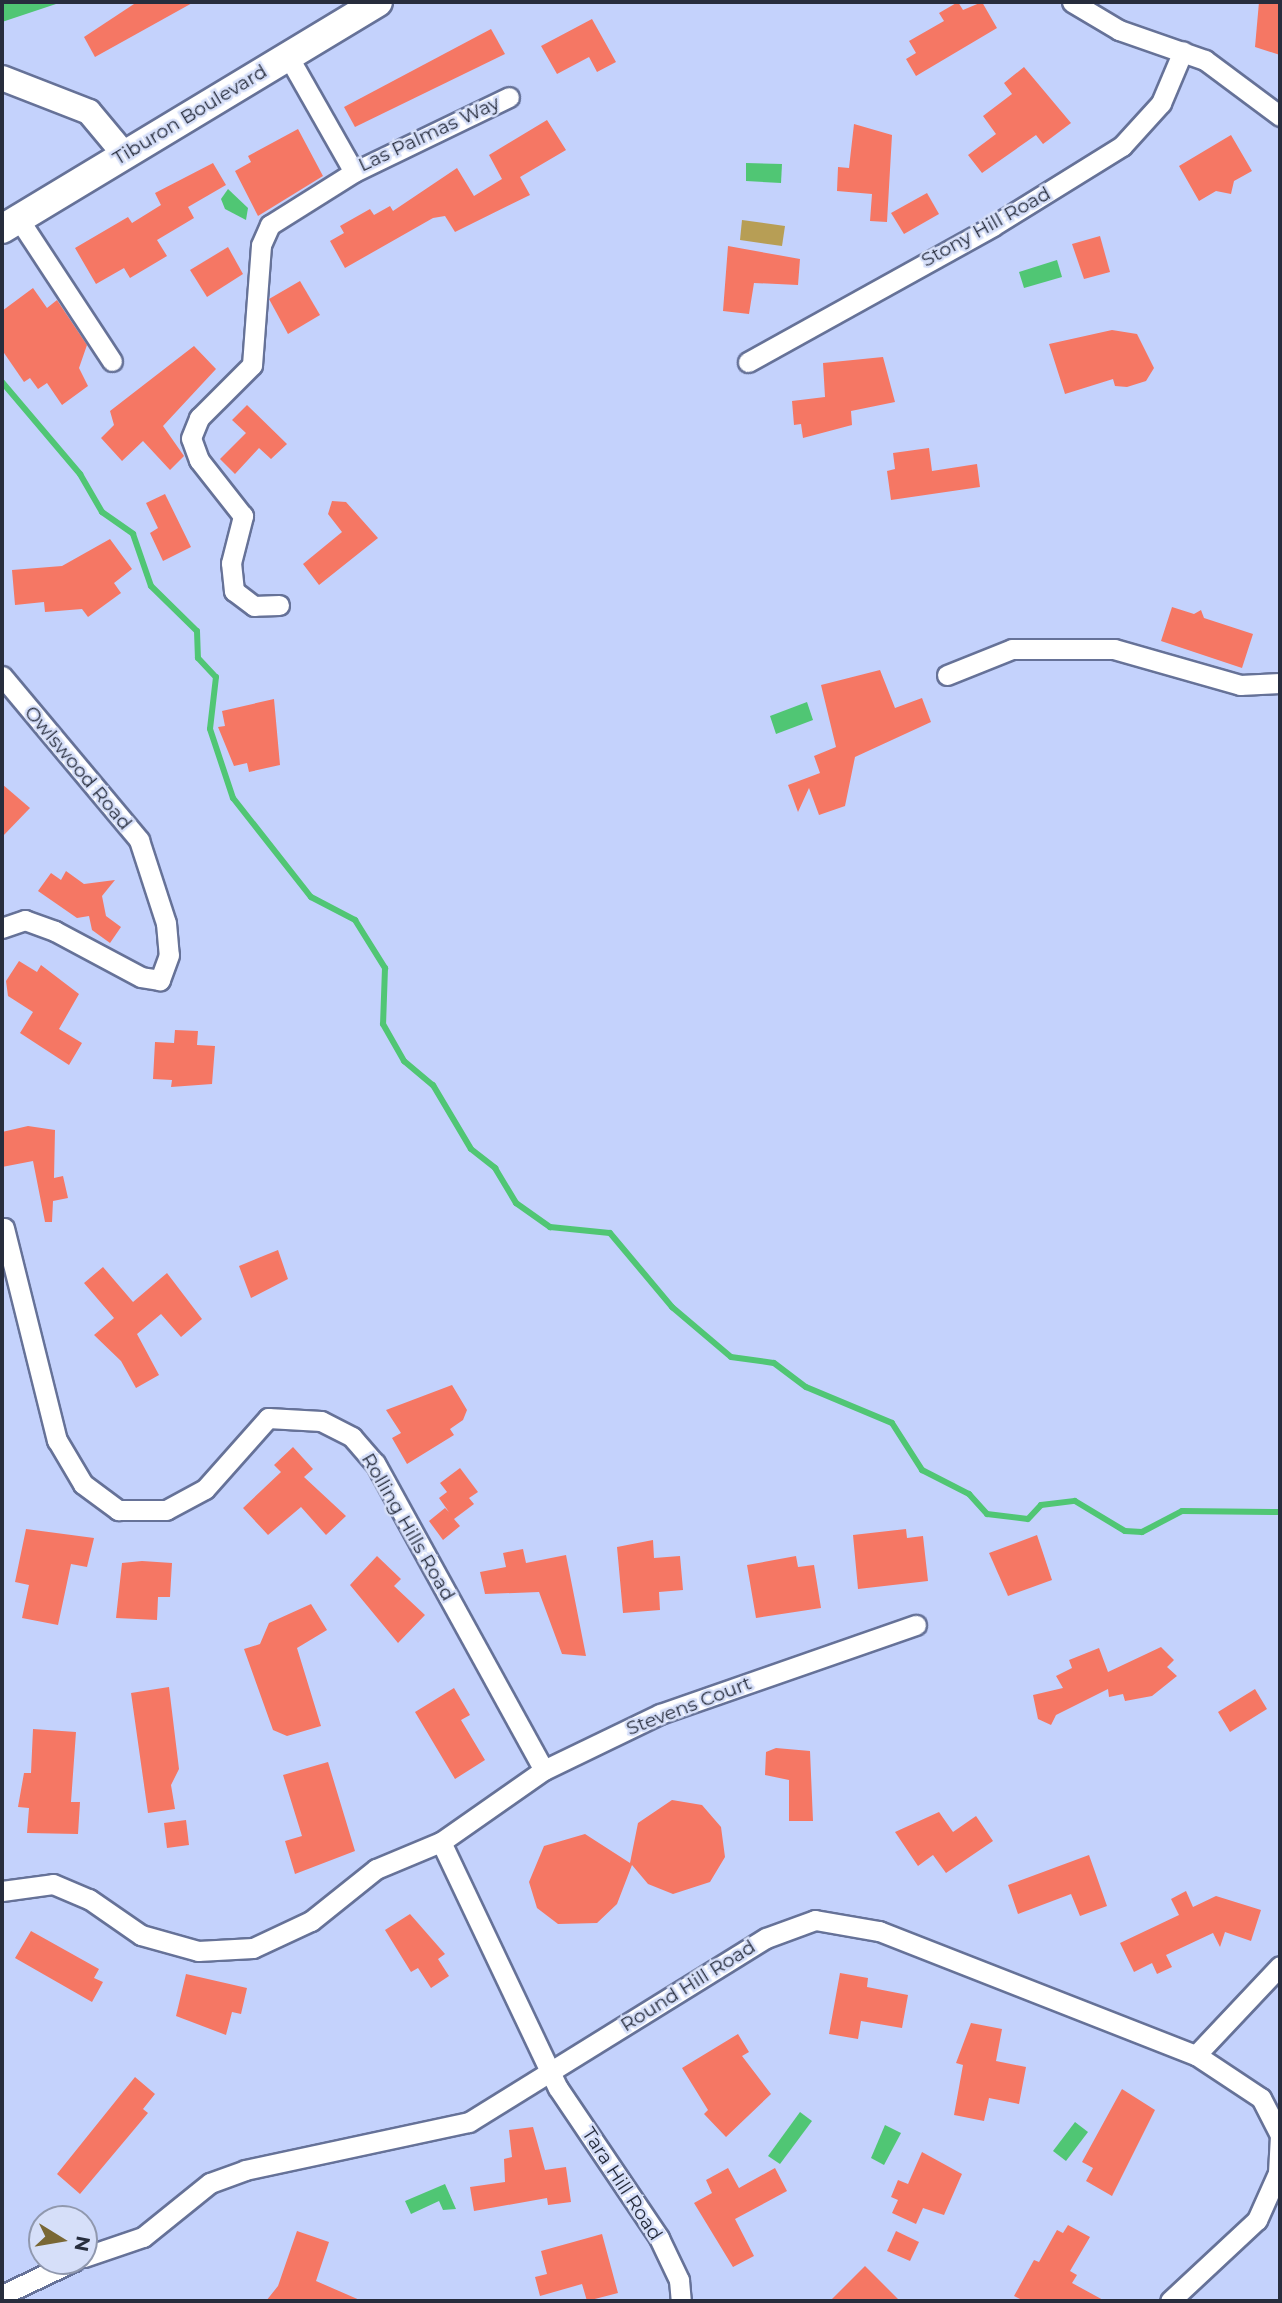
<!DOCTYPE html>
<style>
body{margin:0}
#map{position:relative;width:1282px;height:2303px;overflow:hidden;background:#c4d2fc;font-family:Montserrat,sans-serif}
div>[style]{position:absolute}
.green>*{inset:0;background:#b79e55}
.water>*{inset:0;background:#50c674}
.stream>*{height:6px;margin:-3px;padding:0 3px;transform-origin:3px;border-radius:3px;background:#50c674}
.building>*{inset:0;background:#f57764}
.roads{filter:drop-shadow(2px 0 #667298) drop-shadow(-2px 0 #667298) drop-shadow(0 2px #667298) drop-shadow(0 -2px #667298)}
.minor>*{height:19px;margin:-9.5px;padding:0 9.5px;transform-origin:9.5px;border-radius:9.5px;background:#fff}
.tertiary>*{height:24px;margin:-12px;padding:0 12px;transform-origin:12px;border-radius:12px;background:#fff}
.secondary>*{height:28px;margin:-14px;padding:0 14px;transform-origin:14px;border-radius:14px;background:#fff}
span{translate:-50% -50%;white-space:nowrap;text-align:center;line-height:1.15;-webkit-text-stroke:5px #d6dff9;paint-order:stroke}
.street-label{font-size:19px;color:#272d3d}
.frame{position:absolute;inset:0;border:4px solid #272d3d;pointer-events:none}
.north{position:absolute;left:28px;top:2205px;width:70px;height:70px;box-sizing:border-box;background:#d6dff9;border:2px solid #9098ae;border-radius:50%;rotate:101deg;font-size:19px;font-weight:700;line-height:28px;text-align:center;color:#272d3d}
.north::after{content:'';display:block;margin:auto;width:24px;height:32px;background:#796735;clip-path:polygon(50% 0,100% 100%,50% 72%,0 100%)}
</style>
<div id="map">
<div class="green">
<i style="clip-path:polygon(742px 220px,785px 226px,782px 246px,740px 240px)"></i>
</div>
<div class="water">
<i style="clip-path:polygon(2px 2px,62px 2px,2px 22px)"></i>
<i style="clip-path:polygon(746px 163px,782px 164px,781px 183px,746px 181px)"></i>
<i style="clip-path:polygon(228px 189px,248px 208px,246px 220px,225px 209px,221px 199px)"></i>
<i style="clip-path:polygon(1057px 260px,1062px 277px,1024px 288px,1019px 272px)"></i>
<i style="clip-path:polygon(807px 702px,813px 720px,776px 734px,770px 716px)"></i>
<i style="clip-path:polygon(800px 2112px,812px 2121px,780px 2164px,768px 2156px)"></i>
<i style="clip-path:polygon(1075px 2122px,1088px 2132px,1066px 2161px,1053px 2151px)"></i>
<i style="clip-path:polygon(885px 2125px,901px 2133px,884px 2165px,871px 2158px)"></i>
<i style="clip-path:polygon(445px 2184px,456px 2209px,443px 2210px,439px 2201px,411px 2214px,405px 2201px)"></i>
</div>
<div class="stream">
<i style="left:2px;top:382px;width:121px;rotate:49.7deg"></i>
<i style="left:80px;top:474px;width:44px;rotate:59.9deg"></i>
<i style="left:102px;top:512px;width:38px;rotate:35deg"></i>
<i style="left:133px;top:534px;width:55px;rotate:70.9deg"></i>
<i style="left:151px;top:586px;width:64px;rotate:44.4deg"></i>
<i style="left:197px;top:631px;width:27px;rotate:88deg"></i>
<i style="left:198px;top:658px;width:26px;rotate:47deg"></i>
<i style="left:216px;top:677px;width:52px;rotate:96.6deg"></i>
<i style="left:210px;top:729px;width:73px;rotate:71.6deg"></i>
<i style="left:233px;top:798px;width:126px;rotate:51.8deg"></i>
<i style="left:311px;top:897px;width:50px;rotate:27.6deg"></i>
<i style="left:355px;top:920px;width:57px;rotate:58deg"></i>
<i style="left:385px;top:968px;width:56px;rotate:92deg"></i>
<i style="left:383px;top:1024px;width:43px;rotate:60.4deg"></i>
<i style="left:404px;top:1061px;width:38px;rotate:40deg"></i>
<i style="left:433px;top:1085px;width:74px;rotate:59.3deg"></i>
<i style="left:471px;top:1149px;width:31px;rotate:38deg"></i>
<i style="left:495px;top:1168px;width:41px;rotate:59deg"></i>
<i style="left:516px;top:1203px;width:42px;rotate:35.2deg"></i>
<i style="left:550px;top:1227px;width:60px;rotate:5.7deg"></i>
<i style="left:610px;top:1233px;width:97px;rotate:50deg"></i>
<i style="left:672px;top:1307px;width:77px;rotate:40.3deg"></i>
<i style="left:731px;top:1357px;width:43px;rotate:7.9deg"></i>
<i style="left:774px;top:1363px;width:40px;rotate:37deg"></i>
<i style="left:806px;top:1387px;width:93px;rotate:22.7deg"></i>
<i style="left:892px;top:1423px;width:56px;rotate:57.4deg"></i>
<i style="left:922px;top:1470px;width:53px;rotate:27.1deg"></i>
<i style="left:969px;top:1494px;width:27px;rotate:48deg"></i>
<i style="left:987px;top:1514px;width:41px;rotate:7deg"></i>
<i style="left:1028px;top:1519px;width:19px;rotate:-47deg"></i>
<i style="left:1041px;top:1505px;width:34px;rotate:-7deg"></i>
<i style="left:1075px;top:1501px;width:58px;rotate:31deg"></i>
<i style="left:1125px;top:1531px;width:17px;rotate:3deg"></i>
<i style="left:1142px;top:1532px;width:45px;rotate:-27.7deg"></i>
<i style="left:1182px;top:1511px;width:98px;rotate:0.6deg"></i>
</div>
<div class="building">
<i style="clip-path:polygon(137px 2px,194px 2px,95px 57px,84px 37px)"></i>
<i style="clip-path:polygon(958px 2px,963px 10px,982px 2px,997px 28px,916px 76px,906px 59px,916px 53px,909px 41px,944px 21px,939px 13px)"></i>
<i style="clip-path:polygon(1259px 2px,1280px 2px,1280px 55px,1255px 47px)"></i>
<i style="clip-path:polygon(592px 19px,616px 62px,597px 72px,589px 57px,557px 74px,541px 46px)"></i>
<i style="clip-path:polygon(491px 29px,505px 54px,355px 127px,344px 107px)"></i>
<i style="clip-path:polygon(1024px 67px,1071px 123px,1043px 144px,1036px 135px,982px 173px,968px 155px,996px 134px,983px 116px,1012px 94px,1004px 83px)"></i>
<i style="clip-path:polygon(547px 120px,566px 150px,520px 177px,530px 195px,455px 232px,445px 216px,433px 218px,345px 268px,330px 241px,344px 233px,340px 226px,370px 209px,374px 215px,390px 206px,393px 211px,457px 168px,474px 196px,502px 179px,489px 155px)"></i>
<i style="clip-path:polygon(854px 124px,892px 135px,887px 222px,870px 221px,872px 194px,837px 191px,838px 167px,849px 168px)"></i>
<i style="clip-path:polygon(298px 129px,323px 176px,258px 216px,235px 171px,251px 162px,248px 156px)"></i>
<i style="clip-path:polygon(1231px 135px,1252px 171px,1234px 181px,1231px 194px,1216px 191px,1199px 201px,1179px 166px)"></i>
<i style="clip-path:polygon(213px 163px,226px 185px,188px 207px,194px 218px,157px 240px,167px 256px,130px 278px,124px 268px,96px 284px,75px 248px,128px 217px,132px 223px,161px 205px,155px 193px)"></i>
<i style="clip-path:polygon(927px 193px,939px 214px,904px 234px,891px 213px)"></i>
<i style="clip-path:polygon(1100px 236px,1110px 272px,1084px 279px,1072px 244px)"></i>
<i style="clip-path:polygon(728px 246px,800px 259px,798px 285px,754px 283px,749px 314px,723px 311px)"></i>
<i style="clip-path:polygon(228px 247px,243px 274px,207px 297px,190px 270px)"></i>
<i style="clip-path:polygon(300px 281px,320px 315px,288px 334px,269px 299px)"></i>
<i style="clip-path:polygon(33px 288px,47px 308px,57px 300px,87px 345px,79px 368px,88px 386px,62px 405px,47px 383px,38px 389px,30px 378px,24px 382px,2px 350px,2px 311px)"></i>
<i style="clip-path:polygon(1112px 330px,1137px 334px,1154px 368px,1146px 381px,1127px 387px,1115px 386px,1113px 379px,1065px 394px,1049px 344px)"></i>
<i style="clip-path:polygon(194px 346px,216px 369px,163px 426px,184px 456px,170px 470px,143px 441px,122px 461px,101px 438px,114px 425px,110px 411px)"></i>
<i style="clip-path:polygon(883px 357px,895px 402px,851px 411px,852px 425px,803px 438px,801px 424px,794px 425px,792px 401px,825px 397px,823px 363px)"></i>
<i style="clip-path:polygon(247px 405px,287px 444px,271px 459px,259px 448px,235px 474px,220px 459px,246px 433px,232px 420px)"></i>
<i style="clip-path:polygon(929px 448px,932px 471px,977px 464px,980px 487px,891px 500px,887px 471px,895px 469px,893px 453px)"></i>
<i style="clip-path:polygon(165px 494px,191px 547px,163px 561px,150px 533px,158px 528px,146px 503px)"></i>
<i style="clip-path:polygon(332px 501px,346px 502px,378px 538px,319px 585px,303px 564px,342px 532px,328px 514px)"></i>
<i style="clip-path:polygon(110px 539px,132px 569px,114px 583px,121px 593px,88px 617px,82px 609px,45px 612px,44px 602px,15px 605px,12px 570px,62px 566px)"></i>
<i style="clip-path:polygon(1172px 607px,1194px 614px,1201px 610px,1204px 618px,1253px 634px,1242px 668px,1161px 641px)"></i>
<i style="clip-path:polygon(880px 670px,895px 708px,922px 698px,931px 722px,855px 757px,845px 806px,819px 815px,809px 788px,798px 812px,788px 785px,820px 773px,814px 756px,836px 747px,821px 685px)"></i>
<i style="clip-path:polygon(274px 699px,280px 765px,249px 772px,247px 763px,234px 766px,218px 727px,225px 726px,222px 711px)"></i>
<i style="clip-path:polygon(2px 784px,30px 808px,2px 837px)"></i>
<i style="clip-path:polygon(66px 871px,84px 884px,115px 880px,102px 896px,106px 916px,121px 927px,110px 943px,92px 930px,89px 916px,77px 918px,38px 891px,51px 873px,61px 880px)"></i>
<i style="clip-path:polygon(19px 961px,37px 972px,41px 965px,79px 994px,59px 1029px,82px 1043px,69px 1065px,20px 1033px,33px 1012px,8px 996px,6px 981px)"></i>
<i style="clip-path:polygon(175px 1030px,198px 1031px,197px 1045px,215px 1046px,212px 1084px,171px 1087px,172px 1080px,153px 1079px,155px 1042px,174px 1043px)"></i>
<i style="clip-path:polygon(28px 1126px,55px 1130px,54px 1178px,63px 1176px,68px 1198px,53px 1201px,52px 1222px,45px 1222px,33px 1161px,2px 1167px,2px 1132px)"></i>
<i style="clip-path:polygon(278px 1250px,288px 1279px,251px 1298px,239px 1266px)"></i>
<i style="clip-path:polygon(103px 1267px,133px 1302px,167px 1273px,202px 1319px,181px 1337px,161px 1314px,137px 1334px,159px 1375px,136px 1388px,121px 1361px,94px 1335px,114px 1318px,84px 1283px)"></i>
<i style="clip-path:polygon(452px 1385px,467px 1410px,463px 1420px,450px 1429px,454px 1435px,407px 1464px,392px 1438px,401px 1433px,386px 1410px)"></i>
<i style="clip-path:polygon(293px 1447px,313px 1469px,304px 1477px,346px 1516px,326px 1535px,301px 1507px,268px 1535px,243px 1508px,281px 1472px,274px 1465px)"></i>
<i style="clip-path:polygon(460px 1468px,478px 1492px,469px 1498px,474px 1504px,454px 1519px,460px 1526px,443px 1540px,429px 1521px,445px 1508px,449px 1512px,439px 1498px,447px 1492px,440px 1483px)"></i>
<i style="clip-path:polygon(26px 1529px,94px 1538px,87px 1567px,71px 1564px,58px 1625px,22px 1618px,29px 1585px,15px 1582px)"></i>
<i style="clip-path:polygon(906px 1529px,907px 1538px,923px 1536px,928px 1581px,858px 1589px,853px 1535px)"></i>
<i style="clip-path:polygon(1037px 1535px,1052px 1580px,1008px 1596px,989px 1553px)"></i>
<i style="clip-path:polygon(653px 1540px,654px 1558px,680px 1556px,683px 1590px,659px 1592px,660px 1610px,623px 1613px,617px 1547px)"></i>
<i style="clip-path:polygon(523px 1549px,526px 1563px,566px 1555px,586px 1656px,562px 1654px,539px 1592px,485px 1594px,480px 1572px,506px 1567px,503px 1553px)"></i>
<i style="clip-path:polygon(377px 1556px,401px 1579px,394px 1586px,425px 1615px,398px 1643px,350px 1585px)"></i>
<i style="clip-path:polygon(796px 1556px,798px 1567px,814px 1565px,821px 1608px,756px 1618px,747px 1565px)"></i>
<i style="clip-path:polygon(142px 1561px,172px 1563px,170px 1597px,158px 1597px,157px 1620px,116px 1618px,122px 1563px)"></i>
<i style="clip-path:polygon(311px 1604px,327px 1630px,297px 1648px,321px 1726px,287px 1736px,273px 1730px,244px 1649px,260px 1644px,269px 1623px)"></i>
<i style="clip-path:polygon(1161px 1647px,1174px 1660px,1167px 1667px,1177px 1676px,1152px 1696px,1125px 1701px,1123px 1694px,1109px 1697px,1108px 1689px,1056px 1715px,1051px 1725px,1038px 1719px,1033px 1695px,1063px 1688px,1056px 1676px,1072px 1668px,1069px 1660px,1099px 1648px,1108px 1672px)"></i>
<i style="clip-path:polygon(169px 1687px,179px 1769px,171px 1785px,175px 1809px,148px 1813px,131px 1693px)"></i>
<i style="clip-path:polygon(454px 1688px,470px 1715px,461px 1720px,485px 1760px,455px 1779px,415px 1712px)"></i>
<i style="clip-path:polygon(1255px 1689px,1267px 1709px,1230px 1732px,1218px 1712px)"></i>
<i style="clip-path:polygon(33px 1729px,76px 1732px,71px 1802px,80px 1802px,78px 1834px,27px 1833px,29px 1808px,18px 1807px,24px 1773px,31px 1773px)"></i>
<i style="clip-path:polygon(776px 1748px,810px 1751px,813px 1821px,789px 1821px,789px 1780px,765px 1775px,766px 1752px)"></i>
<i style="clip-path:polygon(328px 1762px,355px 1851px,295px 1874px,285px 1841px,302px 1836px,283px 1775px)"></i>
<i style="clip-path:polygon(672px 1800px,702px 1805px,721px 1827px,725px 1857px,710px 1882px,673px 1894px,648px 1884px,632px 1865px,617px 1904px,597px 1923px,558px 1924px,537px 1908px,529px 1882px,544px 1846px,585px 1834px,630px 1863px,638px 1823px)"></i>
<i style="clip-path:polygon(939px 1812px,953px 1832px,976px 1816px,993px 1841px,946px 1873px,933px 1855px,918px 1866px,895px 1832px)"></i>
<i style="clip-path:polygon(186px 1820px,189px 1845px,167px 1848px,164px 1823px)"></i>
<i style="clip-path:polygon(1089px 1855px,1107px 1906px,1080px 1916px,1071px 1894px,1018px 1914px,1008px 1885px)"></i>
<i style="clip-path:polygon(1186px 1891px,1193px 1907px,1216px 1896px,1261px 1910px,1251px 1941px,1225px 1932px,1220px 1947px,1213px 1933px,1166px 1955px,1172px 1967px,1157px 1974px,1152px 1963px,1134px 1972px,1120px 1943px,1179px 1915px,1171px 1899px)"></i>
<i style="clip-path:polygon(410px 1914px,445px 1954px,438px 1959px,449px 1976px,431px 1988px,418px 1968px,411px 1972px,385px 1930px)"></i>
<i style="clip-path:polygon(31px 1931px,99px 1969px,94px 1978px,103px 1982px,92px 2002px,15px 1958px)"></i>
<i style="clip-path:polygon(840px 1973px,868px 1978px,867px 1987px,908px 1995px,902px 2028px,861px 2021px,858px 2039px,829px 2034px)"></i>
<i style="clip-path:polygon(186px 1974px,247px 1988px,241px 2014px,232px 2012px,226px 2035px,176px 2016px)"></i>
<i style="clip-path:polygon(971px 2023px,1002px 2029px,996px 2061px,1026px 2067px,1019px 2104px,989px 2098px,984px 2121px,954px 2115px,963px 2065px,956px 2063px)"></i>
<i style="clip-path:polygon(738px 2034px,749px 2052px,742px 2056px,771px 2094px,726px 2137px,704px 2114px,708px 2110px,682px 2068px)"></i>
<i style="clip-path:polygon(135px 2077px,155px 2094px,143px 2109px,148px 2113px,80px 2194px,57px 2174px)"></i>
<i style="clip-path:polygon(1122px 2089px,1155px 2110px,1112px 2196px,1086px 2181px,1093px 2168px,1082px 2162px)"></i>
<i style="clip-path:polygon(533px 2127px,545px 2170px,566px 2167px,571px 2202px,548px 2205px,547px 2198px,474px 2211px,470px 2187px,505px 2182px,504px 2159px,512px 2157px,509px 2130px)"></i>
<i style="clip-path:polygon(922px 2152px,962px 2174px,944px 2215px,923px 2208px,916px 2224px,892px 2213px,898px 2200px,891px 2197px,898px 2180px,908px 2184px)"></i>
<i style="clip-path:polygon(728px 2168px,739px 2188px,775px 2168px,787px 2191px,735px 2219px,754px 2256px,733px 2267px,694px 2203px,712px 2193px,706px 2180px)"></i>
<i style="clip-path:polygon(1068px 2225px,1090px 2237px,1070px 2271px,1077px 2275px,1072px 2283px,1105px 2301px,1024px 2301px,1014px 2296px,1034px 2260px,1039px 2262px,1057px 2230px,1063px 2233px)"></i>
<i style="clip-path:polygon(297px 2231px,329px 2242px,316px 2281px,362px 2301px,266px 2301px,278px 2286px)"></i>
<i style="clip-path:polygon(896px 2231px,919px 2242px,910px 2261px,887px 2251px)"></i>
<i style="clip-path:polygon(602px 2234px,618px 2293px,587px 2301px,582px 2284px,540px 2296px,535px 2277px,547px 2274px,541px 2251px)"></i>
<i style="clip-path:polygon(865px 2266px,900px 2301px,830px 2301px)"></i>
</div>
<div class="roads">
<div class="minor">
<i style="left:1072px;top:2px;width:55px;rotate:30.8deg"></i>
<i style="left:1119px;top:30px;width:91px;rotate:19.2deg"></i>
<i style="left:1205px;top:60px;width:94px;rotate:36.7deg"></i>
<i style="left:288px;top:56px;width:133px;rotate:60.4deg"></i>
<i style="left:18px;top:218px;width:171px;rotate:56.7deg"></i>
<i style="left:748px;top:362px;width:280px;rotate:-29deg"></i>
<i style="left:993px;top:226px;width:152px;rotate:-31.8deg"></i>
<i style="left:1122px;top:146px;width:58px;rotate:-47.8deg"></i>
<i style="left:1161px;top:103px;width:56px;rotate:-67.1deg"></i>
<i style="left:279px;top:605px;width:25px;rotate:178deg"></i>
<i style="left:254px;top:606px;width:25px;rotate:-143deg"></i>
<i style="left:234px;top:591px;width:28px;rotate:-96deg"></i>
<i style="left:231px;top:563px;width:49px;rotate:-75.7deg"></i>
<i style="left:243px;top:516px;width:71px;rotate:-128.2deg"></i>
<i style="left:199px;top:460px;width:23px;rotate:-110deg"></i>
<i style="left:191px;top:438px;width:22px;rotate:-68deg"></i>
<i style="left:199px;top:418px;width:75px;rotate:-45deg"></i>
<i style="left:252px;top:365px;width:120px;rotate:-85.7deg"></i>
<i style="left:261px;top:245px;width:22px;rotate:-66deg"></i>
<i style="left:270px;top:225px;width:99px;rotate:-32.2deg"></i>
<i style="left:354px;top:172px;width:172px;rotate:-25.8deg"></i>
<i style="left:947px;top:675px;width:70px;rotate:-21.8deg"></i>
<i style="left:1012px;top:649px;width:102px"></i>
<i style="left:1114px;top:649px;width:131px;rotate:15.9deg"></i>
<i style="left:1240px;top:685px;width:40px;rotate:-2.9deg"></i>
<i style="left:2px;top:676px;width:214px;rotate:50.1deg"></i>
<i style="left:139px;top:840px;width:87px;rotate:72deg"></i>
<i style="left:166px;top:923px;width:32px;rotate:85deg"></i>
<i style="left:169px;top:955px;width:27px;rotate:110deg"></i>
<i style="left:160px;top:980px;width:19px;rotate:-171deg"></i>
<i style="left:141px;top:977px;width:98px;rotate:-151.9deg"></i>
<i style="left:55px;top:931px;width:32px;rotate:-160deg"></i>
<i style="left:25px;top:920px;width:24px;rotate:161deg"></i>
<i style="left:4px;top:1228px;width:219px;rotate:76deg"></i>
<i style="left:57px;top:1440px;width:51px;rotate:59.4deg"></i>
<i style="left:83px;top:1484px;width:44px;rotate:36.6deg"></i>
<i style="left:118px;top:1510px;width:48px"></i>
<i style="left:166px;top:1510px;width:44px;rotate:-28.3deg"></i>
<i style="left:205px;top:1489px;width:95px;rotate:-48.4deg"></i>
<i style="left:268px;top:1418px;width:53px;rotate:3.2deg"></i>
<i style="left:321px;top:1421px;width:35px;rotate:27deg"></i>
<i style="left:352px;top:1437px;width:35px;rotate:49deg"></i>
<i style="left:375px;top:1463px;width:350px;rotate:61.2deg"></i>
<i style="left:441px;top:1842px;width:272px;rotate:64.6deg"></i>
<i style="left:558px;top:2088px;width:181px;rotate:56deg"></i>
<i style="left:659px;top:2238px;width:47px;rotate:64.5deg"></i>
<i style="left:679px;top:2280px;width:21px;rotate:85deg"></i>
<i style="left:2px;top:1891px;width:51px;rotate:-7.8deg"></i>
<i style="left:53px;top:1884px;width:39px;rotate:23deg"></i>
<i style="left:89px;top:1899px;width:63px;rotate:34.7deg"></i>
<i style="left:141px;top:1935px;width:59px;rotate:15.7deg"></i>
<i style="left:198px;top:1951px;width:55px;rotate:-3.1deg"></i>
<i style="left:253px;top:1948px;width:64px;rotate:-25deg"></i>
<i style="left:311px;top:1921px;width:83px;rotate:-38.7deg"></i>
<i style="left:376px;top:1869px;width:70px;rotate:-22.6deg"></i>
<i style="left:441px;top:1842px;width:126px;rotate:-35deg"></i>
<i style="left:544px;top:1770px;width:129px;rotate:-25.8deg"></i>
<i style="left:660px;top:1714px;width:271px;rotate:-19.2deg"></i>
<i style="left:1196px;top:2055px;width:78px;rotate:33.5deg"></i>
<i style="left:1261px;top:2098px;width:42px;rotate:62.8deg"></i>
<i style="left:84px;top:2257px;width:62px;rotate:-18.7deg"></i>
<i style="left:143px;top:2237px;width:86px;rotate:-38.9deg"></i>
<i style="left:210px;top:2183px;width:37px;rotate:-20deg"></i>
<i style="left:245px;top:2170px;width:229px;rotate:-12.1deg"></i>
<i style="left:469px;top:2122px;width:349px;rotate:-31.8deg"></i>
<i style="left:766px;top:1938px;width:52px;rotate:-20.2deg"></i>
<i style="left:815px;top:1920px;width:65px;rotate:9.8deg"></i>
<i style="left:879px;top:1931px;width:340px;rotate:21.4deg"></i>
<i style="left:1196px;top:2055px;width:122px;rotate:-46.7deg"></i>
<i style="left:2px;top:2295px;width:80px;rotate:-25.3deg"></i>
<i style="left:1170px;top:2301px;width:119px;rotate:-43deg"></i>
<i style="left:1257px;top:2220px;width:51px;rotate:-65.9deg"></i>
<i style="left:1278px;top:2173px;width:37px;rotate:-87deg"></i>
</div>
<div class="tertiary">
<i style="left:2px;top:78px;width:93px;rotate:21.3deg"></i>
<i style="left:89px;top:112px;width:56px;rotate:50.1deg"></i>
</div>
<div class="secondary">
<i style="left:2px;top:229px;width:439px;rotate:-31.1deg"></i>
</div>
</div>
<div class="street-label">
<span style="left:190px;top:115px;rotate:-31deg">Tiburon Boulevard</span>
<span style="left:429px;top:134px;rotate:-25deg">Las Palmas Way</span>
<span style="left:986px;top:227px;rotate:-29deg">Stony Hill Road</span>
<span style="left:78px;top:768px;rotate:50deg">Owlswood Road</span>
<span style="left:408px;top:1527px;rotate:60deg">Rolling Hills Road</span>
<span style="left:689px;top:1706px;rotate:-21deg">Stevens Court</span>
<span style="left:688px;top:1986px;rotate:-32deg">Round Hill Road</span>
<span style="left:622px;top:2184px;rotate:57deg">Tara Hill Road</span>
</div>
<div class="frame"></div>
<div class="north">N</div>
</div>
